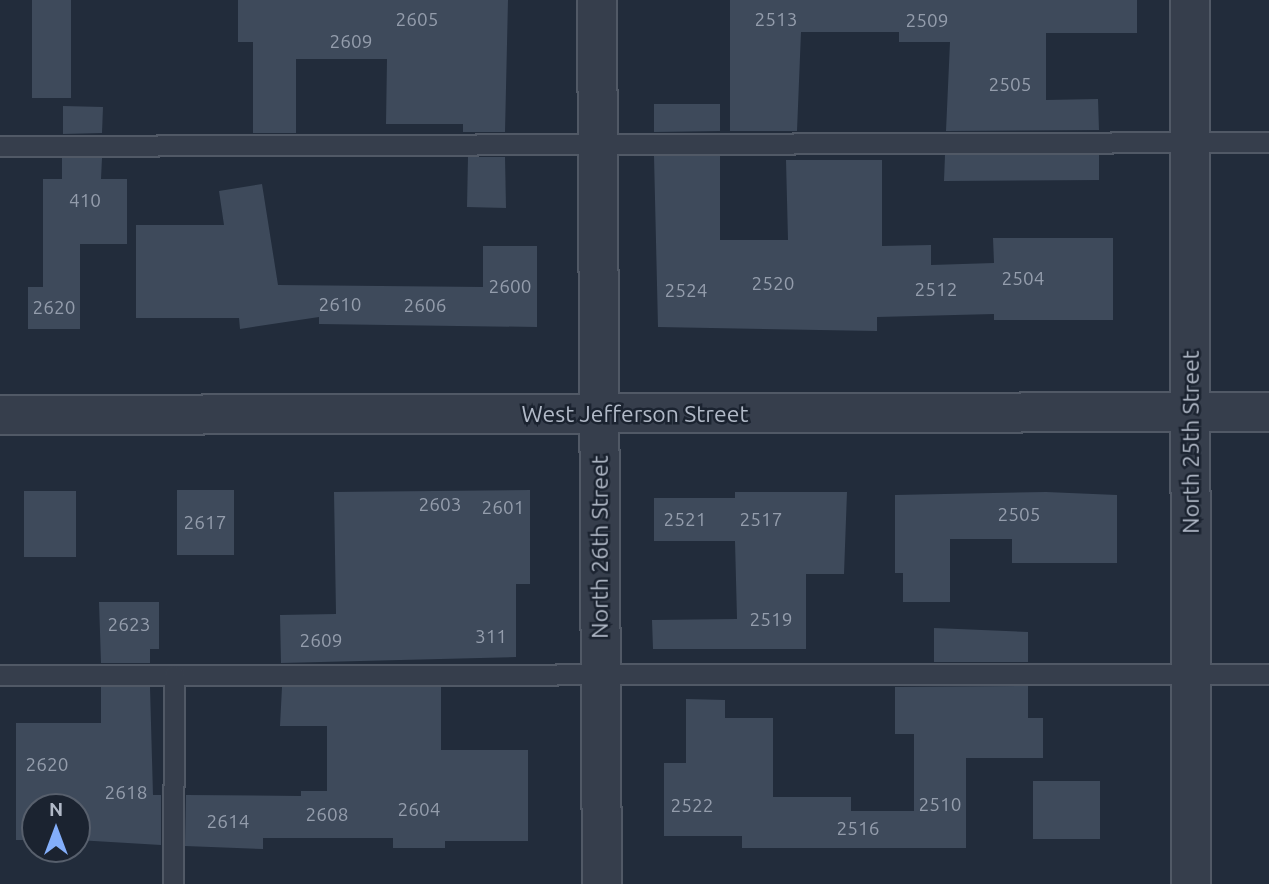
<!DOCTYPE html>
<style>
body{margin:0}
#map{position:relative;width:1269px;height:884px;overflow:hidden;background:#222c3b;font-family:Ubuntu,sans-serif}
div>[style]{position:absolute}
.building>*{inset:0;background:#3e4a5b}
.roads{filter:drop-shadow(2px 0 #515966) drop-shadow(-2px 0 #515966) drop-shadow(0 2px #515966) drop-shadow(0 -2px #515966)}
.lane>*{height:19px;margin:-9.5px;padding:0 9.5px;transform-origin:9.5px;border-radius:9.5px;background:#363e4c}
.street>*{height:38px;margin:-19px;padding:0 19px;transform-origin:19px;border-radius:19px;background:#363e4c}
span{translate:-50% -50%;white-space:nowrap;text-align:center;line-height:1.15;-webkit-text-stroke:5px #1b2330;paint-order:stroke}
.number-label{font-size:19px;color:#949dac}
.number-label span{-webkit-text-stroke-width:0}
.street-label{font-size:23px;color:#b1b9c7}
.north{position:absolute;left:21px;top:793px;width:70px;height:70px;box-sizing:border-box;background:#1b2330;border:2px solid #575f6c;border-radius:50%;rotate:0deg;font-size:19px;font-weight:700;line-height:28px;text-align:center;color:#b1b9c7}
.north::after{content:'';display:block;margin:auto;width:24px;height:32px;background:#83aefa;clip-path:polygon(50% 0,100% 100%,50% 72%,0 100%)}
</style>
<div id="map">
<div class="building">
<i style="clip-path:polygon(32px 0,71px 0,71px 98px,32px 98px)"></i>
<i style="clip-path:polygon(238px 0,508px 0,505px 132px,463px 132px,463px 124px,386px 124px,387px 59px,296px 59px,296px 133px,253px 133px,253px 42px,238px 42px)"></i>
<i style="clip-path:polygon(730px 0,1137px 0,1137px 33px,1046px 33px,1046px 100px,1098px 99px,1099px 130px,946px 131px,950px 42px,899px 42px,899px 32px,801px 32px,797px 131px,730px 131px)"></i>
<i style="clip-path:polygon(654px 104px,720px 104px,720px 131px,654px 132px)"></i>
<i style="clip-path:polygon(63px 106px,103px 107px,102px 133px,63px 134px)"></i>
<i style="clip-path:polygon(945px 155px,1099px 155px,1099px 180px,944px 181px)"></i>
<i style="clip-path:polygon(654px 156px,720px 156px,720px 240px,788px 240px,786px 160px,882px 160px,882px 246px,931px 245px,931px 265px,994px 263px,993px 238px,1113px 238px,1113px 320px,994px 320px,994px 314px,877px 317px,877px 331px,658px 327px)"></i>
<i style="clip-path:polygon(468px 157px,505px 157px,506px 208px,467px 207px)"></i>
<i style="clip-path:polygon(62px 158px,102px 158px,101px 179px,127px 179px,127px 244px,80px 244px,80px 329px,28px 329px,28px 287px,43px 287px,43px 179px,62px 179px)"></i>
<i style="clip-path:polygon(262px 184px,278px 285px,483px 287px,483px 246px,537px 246px,537px 327px,319px 324px,319px 317px,240px 329px,239px 318px,136px 318px,136px 225px,224px 225px,219px 191px)"></i>
<i style="clip-path:polygon(177px 490px,234px 490px,234px 555px,177px 555px)"></i>
<i style="clip-path:polygon(530px 490px,530px 584px,516px 584px,516px 657px,281px 663px,280px 615px,336px 614px,334px 492px)"></i>
<i style="clip-path:polygon(24px 491px,76px 491px,76px 557px,24px 557px)"></i>
<i style="clip-path:polygon(735px 492px,847px 492px,844px 574px,806px 574px,806px 649px,653px 649px,652px 620px,737px 619px,735px 541px,654px 541px,654px 498px,735px 498px)"></i>
<i style="clip-path:polygon(1046px 492px,1117px 495px,1117px 563px,1012px 563px,1012px 539px,950px 539px,950px 602px,903px 602px,903px 573px,895px 573px,895px 495px)"></i>
<i style="clip-path:polygon(99px 602px,159px 602px,159px 649px,150px 649px,150px 663px,101px 663px)"></i>
<i style="clip-path:polygon(934px 628px,1028px 632px,1028px 662px,934px 662px)"></i>
<i style="clip-path:polygon(1028px 686px,1028px 718px,1043px 718px,1043px 758px,966px 758px,966px 848px,742px 848px,742px 836px,664px 836px,664px 763px,686px 763px,686px 699px,725px 700px,725px 718px,773px 718px,773px 797px,851px 797px,851px 811px,914px 811px,914px 734px,895px 734px,895px 687px)"></i>
<i style="clip-path:polygon(101px 687px,150px 687px,153px 795px,161px 795px,161px 845px,77px 840px,77px 807px,35px 807px,35px 840px,16px 840px,16px 723px,101px 723px)"></i>
<i style="clip-path:polygon(282px 687px,441px 687px,441px 750px,528px 750px,528px 841px,445px 841px,445px 848px,393px 848px,393px 838px,263px 838px,263px 849px,185px 846px,186px 795px,301px 796px,301px 791px,327px 791px,327px 726px,280px 726px)"></i>
<i style="clip-path:polygon(1033px 781px,1100px 781px,1100px 839px,1033px 839px)"></i>
</div>
<div class="roads">
<div class="lane">
<i style="left:0;top:146px;width:1269px;rotate:-0.18deg"></i>
<i style="left:0;top:675px;width:1269px;rotate:-0.05deg"></i>
<i style="left:173px;top:884px;width:209px;rotate:-89.7deg"></i>
</div>
<div class="street">
<i style="left:597px;top:0;width:884px;rotate:89.68deg"></i>
<i style="left:1190px;top:0;width:884px;rotate:89.94deg"></i>
<i style="left:0;top:415px;width:1269px;rotate:-0.14deg"></i>
</div>
</div>
<div class="number-label">
<span style="left:417px;top:20px">2605</span>
<span style="left:776px;top:20px">2513</span>
<span style="left:927px;top:21px">2509</span>
<span style="left:351px;top:42px">2609</span>
<span style="left:1010px;top:85px">2505</span>
<span style="left:85px;top:201px">410</span>
<span style="left:1023px;top:279px">2504</span>
<span style="left:773px;top:284px">2520</span>
<span style="left:510px;top:287px">2600</span>
<span style="left:936px;top:290px">2512</span>
<span style="left:686px;top:291px">2524</span>
<span style="left:340px;top:305px">2610</span>
<span style="left:425px;top:306px">2606</span>
<span style="left:54px;top:308px">2620</span>
<span style="left:440px;top:505px">2603</span>
<span style="left:503px;top:508px">2601</span>
<span style="left:1019px;top:515px">2505</span>
<span style="left:685px;top:520px">2521</span>
<span style="left:761px;top:520px">2517</span>
<span style="left:205px;top:523px">2617</span>
<span style="left:771px;top:620px">2519</span>
<span style="left:129px;top:625px">2623</span>
<span style="left:491px;top:637px">311</span>
<span style="left:321px;top:641px">2609</span>
<span style="left:47px;top:765px">2620</span>
<span style="left:126px;top:793px">2618</span>
<span style="left:940px;top:805px">2510</span>
<span style="left:692px;top:806px">2522</span>
<span style="left:419px;top:810px">2604</span>
<span style="left:327px;top:815px">2608</span>
<span style="left:228px;top:822px">2614</span>
<span style="left:858px;top:829px">2516</span>
</div>
<div class="street-label">
<span style="left:635px;top:414px">West Jefferson Street</span>
<span style="left:1191px;top:442px;rotate:-90deg">North 25th Street</span>
<span style="left:600px;top:547px;rotate:-90deg">North 26th Street</span>
</div>
<div class="north">N</div>
</div>
